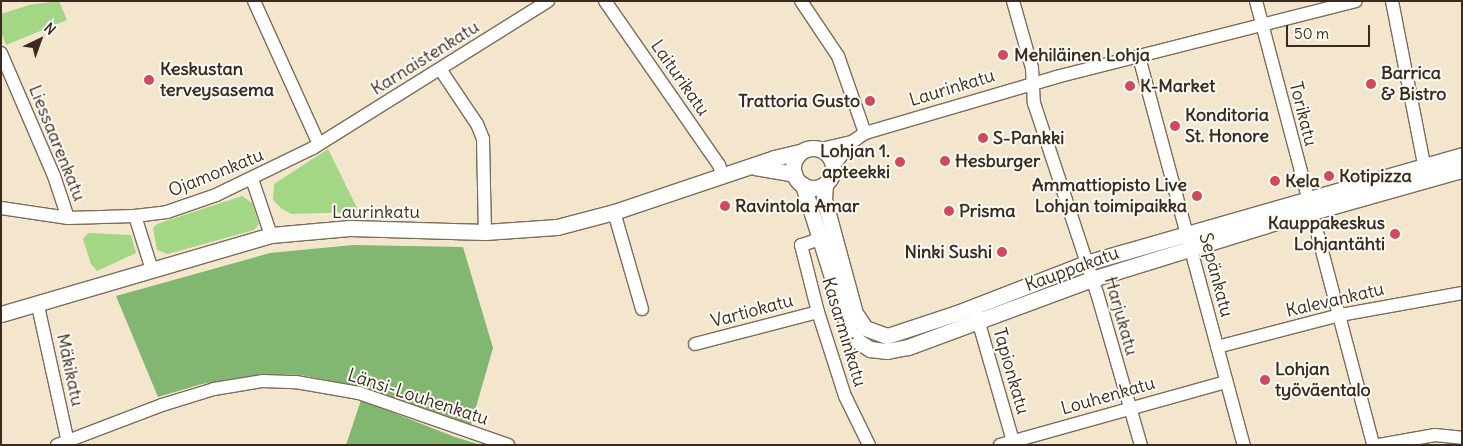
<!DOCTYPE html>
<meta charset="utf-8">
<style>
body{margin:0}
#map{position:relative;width:1463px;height:446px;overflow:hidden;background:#f4e6cd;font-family:Delius,sans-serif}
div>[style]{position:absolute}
.green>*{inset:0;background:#a3d685}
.forest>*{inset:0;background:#82b772}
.roads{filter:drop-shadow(1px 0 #7c6c5b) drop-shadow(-1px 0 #7c6c5b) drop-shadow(0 1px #7c6c5b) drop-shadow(0 -1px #7c6c5b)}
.minor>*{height:12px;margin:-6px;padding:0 6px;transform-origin:6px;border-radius:6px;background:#fff}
.major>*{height:15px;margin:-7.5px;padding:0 7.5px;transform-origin:7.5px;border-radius:7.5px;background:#fff}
.major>.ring{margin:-7.5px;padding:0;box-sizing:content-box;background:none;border:15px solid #fff;border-radius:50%}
.dots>*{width:14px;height:14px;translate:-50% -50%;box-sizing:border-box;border:2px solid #fdfcf7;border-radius:50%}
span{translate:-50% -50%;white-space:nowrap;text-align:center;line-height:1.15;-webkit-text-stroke:4px #fdfcf7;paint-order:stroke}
.poi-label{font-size:18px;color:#3b2a1e;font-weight:700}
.left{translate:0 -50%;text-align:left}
.right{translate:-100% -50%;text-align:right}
.street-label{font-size:18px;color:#3b2a1e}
.frame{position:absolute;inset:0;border:2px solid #3b2a1e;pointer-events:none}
.north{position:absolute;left:15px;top:15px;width:50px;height:50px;-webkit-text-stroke:4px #fdfcf7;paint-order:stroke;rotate:42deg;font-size:14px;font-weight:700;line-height:20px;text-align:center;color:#3b2a1e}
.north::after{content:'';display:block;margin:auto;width:18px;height:22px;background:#3b2a1e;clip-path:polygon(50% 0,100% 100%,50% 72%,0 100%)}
.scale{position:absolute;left:1286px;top:25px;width:84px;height:22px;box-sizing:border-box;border:2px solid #3b2a1e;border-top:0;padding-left:6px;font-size:15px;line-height:18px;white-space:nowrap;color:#3b2a1e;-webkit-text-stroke:4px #fdfcf7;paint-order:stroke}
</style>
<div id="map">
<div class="green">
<i style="clip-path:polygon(59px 1px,67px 20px,6px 45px,1px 32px,1px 14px,29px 5px)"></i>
<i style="clip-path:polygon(328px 149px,359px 212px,292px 214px,282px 209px,273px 200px,274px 184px)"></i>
<i style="clip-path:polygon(242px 196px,252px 203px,259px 224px,254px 230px,168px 254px,157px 250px,153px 228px,157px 224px)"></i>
<i style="clip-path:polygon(88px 233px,131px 235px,136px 253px,97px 271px,91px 264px,83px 239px)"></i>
</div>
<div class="forest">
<i style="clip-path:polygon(353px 245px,463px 247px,493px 348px,470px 428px,348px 384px,301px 375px,264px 374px,202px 384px,158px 397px,116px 296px,270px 253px)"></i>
<i style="clip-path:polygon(361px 400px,455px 437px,481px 445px,346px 445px)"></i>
</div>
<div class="roads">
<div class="minor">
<i style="left:254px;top:1px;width:157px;rotate:65.6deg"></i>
<i style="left:605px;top:1px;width:200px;rotate:55.2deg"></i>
<i style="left:719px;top:165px;width:12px;rotate:70deg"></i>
<i style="left:801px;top:1px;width:66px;rotate:56.1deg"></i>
<i style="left:838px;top:56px;width:82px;rotate:70.7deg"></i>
<i style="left:1013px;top:1px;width:70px;rotate:74.2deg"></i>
<i style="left:1032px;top:68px;width:35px;rotate:87deg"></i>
<i style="left:1034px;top:103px;width:200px;rotate:71.7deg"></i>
<i style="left:1097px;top:293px;width:158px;rotate:73.9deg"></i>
<i style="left:1256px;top:1px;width:459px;rotate:75.2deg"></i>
<i style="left:1392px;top:1px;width:177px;rotate:78.9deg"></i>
<i style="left:1px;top:53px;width:134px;rotate:66.7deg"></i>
<i style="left:54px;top:176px;width:44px;rotate:71.6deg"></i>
<i style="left:1139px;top:57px;width:402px;rotate:74.9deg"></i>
<i style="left:440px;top:69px;width:66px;rotate:56.1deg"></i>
<i style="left:477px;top:124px;width:16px;rotate:68deg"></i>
<i style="left:483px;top:139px;width:93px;rotate:88.8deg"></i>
<i style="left:821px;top:149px;width:32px;rotate:-13deg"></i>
<i style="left:833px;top:167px;width:31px;rotate:-53deg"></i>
<i style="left:852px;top:142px;width:16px;rotate:-35deg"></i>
<i style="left:865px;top:133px;width:199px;rotate:-16.3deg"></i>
<i style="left:1056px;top:77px;width:309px;rotate:-14.2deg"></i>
<i style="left:252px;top:179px;width:59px;rotate:71.3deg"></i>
<i style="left:1px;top:208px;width:68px;rotate:8.5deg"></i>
<i style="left:68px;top:218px;width:67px;rotate:-1.7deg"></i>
<i style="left:135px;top:216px;width:32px;rotate:-7deg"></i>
<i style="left:167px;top:212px;width:52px;rotate:-19.1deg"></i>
<i style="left:216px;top:195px;width:108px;rotate:-25.9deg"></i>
<i style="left:313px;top:148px;width:277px;rotate:-32deg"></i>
<i style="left:614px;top:212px;width:101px;rotate:73.9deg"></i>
<i style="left:135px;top:216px;width:57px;rotate:72.5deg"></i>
<i style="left:820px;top:239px;width:20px;rotate:162deg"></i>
<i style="left:801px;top:245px;width:69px;rotate:75.8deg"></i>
<i style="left:818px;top:312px;width:88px;rotate:72.2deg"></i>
<i style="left:845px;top:396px;width:55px;rotate:63.9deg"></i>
<i style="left:38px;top:306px;width:139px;rotate:77.6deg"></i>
<i style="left:976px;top:313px;width:137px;rotate:73.9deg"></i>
<i style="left:695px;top:344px;width:127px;rotate:-14.6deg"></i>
<i style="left:1217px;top:347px;width:127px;rotate:-14.6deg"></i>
<i style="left:1340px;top:315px;width:124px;rotate:-10.2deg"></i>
<i style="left:57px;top:445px;width:112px;rotate:-20.9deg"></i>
<i style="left:162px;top:405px;width:54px;rotate:-17.1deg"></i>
<i style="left:214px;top:389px;width:50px;rotate:-9.3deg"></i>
<i style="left:263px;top:381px;width:33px;rotate:2deg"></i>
<i style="left:296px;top:382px;width:64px;rotate:9.9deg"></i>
<i style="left:359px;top:393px;width:158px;rotate:19.2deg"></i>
<i style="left:1000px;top:445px;width:235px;rotate:-15.6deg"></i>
<i style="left:1379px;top:445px;width:57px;rotate:-10.1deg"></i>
<i style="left:1435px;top:435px;width:27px;rotate:6deg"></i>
</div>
<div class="major">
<i class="ring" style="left:793px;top:148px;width:25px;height:25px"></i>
<i style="left:755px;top:167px;width:40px;rotate:10deg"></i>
<i style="left:825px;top:184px;width:15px;rotate:94deg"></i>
<i style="left:824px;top:199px;width:118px;rotate:74.8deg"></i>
<i style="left:855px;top:313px;width:18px;rotate:56deg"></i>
<i style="left:865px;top:328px;width:23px;rotate:20deg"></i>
<i style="left:887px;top:336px;width:74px;rotate:-18.2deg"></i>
<i style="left:957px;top:313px;width:138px;rotate:-21.2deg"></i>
<i style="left:1086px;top:263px;width:391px;rotate:-16deg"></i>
<i style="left:803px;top:185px;width:153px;rotate:72.5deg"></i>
<i style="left:849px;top:331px;width:11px;rotate:52deg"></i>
<i style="left:856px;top:340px;width:17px;rotate:33deg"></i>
<i style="left:870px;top:349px;width:17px;rotate:7deg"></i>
<i style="left:887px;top:351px;width:21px;rotate:-11deg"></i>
<i style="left:908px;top:347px;width:196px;rotate:-20.3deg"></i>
<i style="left:1092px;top:279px;width:182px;rotate:-17.2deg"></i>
<i style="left:1266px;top:225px;width:204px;rotate:-15.7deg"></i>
<i style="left:1px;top:314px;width:281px;rotate:-16.3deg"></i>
<i style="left:271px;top:235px;width:79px;rotate:-5.1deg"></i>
<i style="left:350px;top:228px;width:135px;rotate:1.7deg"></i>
<i style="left:485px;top:232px;width:72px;rotate:-4deg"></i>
<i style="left:557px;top:227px;width:59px;rotate:-14.7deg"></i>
<i style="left:614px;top:212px;width:169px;rotate:-18.6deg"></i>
<i style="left:774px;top:158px;width:27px;rotate:-13deg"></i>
</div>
</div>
<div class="dots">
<i style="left:1003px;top:55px;background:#d1495b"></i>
<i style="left:149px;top:80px;background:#d1495b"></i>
<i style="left:1371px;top:84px;background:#d1495b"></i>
<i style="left:1130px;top:86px;background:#d1495b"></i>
<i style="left:870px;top:101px;background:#d1495b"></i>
<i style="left:1175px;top:126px;background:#d1495b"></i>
<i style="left:983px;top:138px;background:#d1495b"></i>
<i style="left:945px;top:161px;background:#d1495b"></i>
<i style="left:900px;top:162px;background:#d1495b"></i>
<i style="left:1329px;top:176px;background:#d1495b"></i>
<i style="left:1275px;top:181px;background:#d1495b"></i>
<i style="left:1197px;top:196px;background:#d1495b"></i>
<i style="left:725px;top:206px;background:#d1495b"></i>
<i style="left:949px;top:211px;background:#d1495b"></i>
<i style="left:1395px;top:234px;background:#d1495b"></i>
<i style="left:1002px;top:252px;background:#d1495b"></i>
<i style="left:1265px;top:380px;background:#d1495b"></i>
</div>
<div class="poi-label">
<span class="left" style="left:1014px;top:55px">Mehiläinen Lohja</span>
<span class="left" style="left:160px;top:80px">Keskustan<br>terveysasema</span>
<span class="left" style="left:1381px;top:84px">Barrica<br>&amp; Bistro</span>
<span class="left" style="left:1140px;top:86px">K-Market</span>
<span class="right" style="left:860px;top:101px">Trattoria Gusto</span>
<span class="left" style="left:1185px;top:126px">Konditoria<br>St. Honore</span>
<span class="left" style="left:993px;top:138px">S-Pankki</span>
<span class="right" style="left:890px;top:162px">Lohjan 1.<br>apteekki</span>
<span class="left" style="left:955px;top:161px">Hesburger</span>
<span class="left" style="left:1339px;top:176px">Kotipizza</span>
<span class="left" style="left:1285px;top:181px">Kela</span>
<span class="right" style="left:1187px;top:196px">Ammattiopisto Live<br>Lohjan toimipaikka</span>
<span class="left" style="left:735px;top:206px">Ravintola Amar</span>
<span class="left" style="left:959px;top:211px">Prisma</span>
<span class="right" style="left:1385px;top:234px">Kauppakeskus<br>Lohjantähti</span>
<span class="right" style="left:992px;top:252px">Ninki Sushi</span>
<span class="left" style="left:1275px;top:380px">Lohjan<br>työväentalo</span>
</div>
<div class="street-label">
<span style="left:425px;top:58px;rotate:-32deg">Karnaistenkatu</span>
<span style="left:680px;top:78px;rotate:55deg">Laiturikatu</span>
<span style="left:952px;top:88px;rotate:-17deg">Laurinkatu</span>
<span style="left:1303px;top:114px;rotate:76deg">Torikatu</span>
<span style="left:57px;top:143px;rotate:68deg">Liessaarenkatu</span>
<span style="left:216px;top:173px;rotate:-22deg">Ojamonkatu</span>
<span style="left:376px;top:212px">Laurinkatu</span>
<span style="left:1072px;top:269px;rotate:-20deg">Kauppakatu</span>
<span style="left:1216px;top:275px;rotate:75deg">Sepänkatu</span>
<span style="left:1335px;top:300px;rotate:-13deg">Kalevankatu</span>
<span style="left:752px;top:311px;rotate:-15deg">Vartiokatu</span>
<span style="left:1121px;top:316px;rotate:74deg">Harjukatu</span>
<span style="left:844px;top:332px;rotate:73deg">Kasarminkatu</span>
<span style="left:70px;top:370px;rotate:78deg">Mäkikatu</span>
<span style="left:1011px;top:371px;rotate:74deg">Tapionkatu</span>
<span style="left:1108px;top:396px;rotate:-16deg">Louhenkatu</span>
<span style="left:418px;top:397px;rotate:18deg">Länsi-Louhenkatu</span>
</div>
<div class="frame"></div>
<div class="north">N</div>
<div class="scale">50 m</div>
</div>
